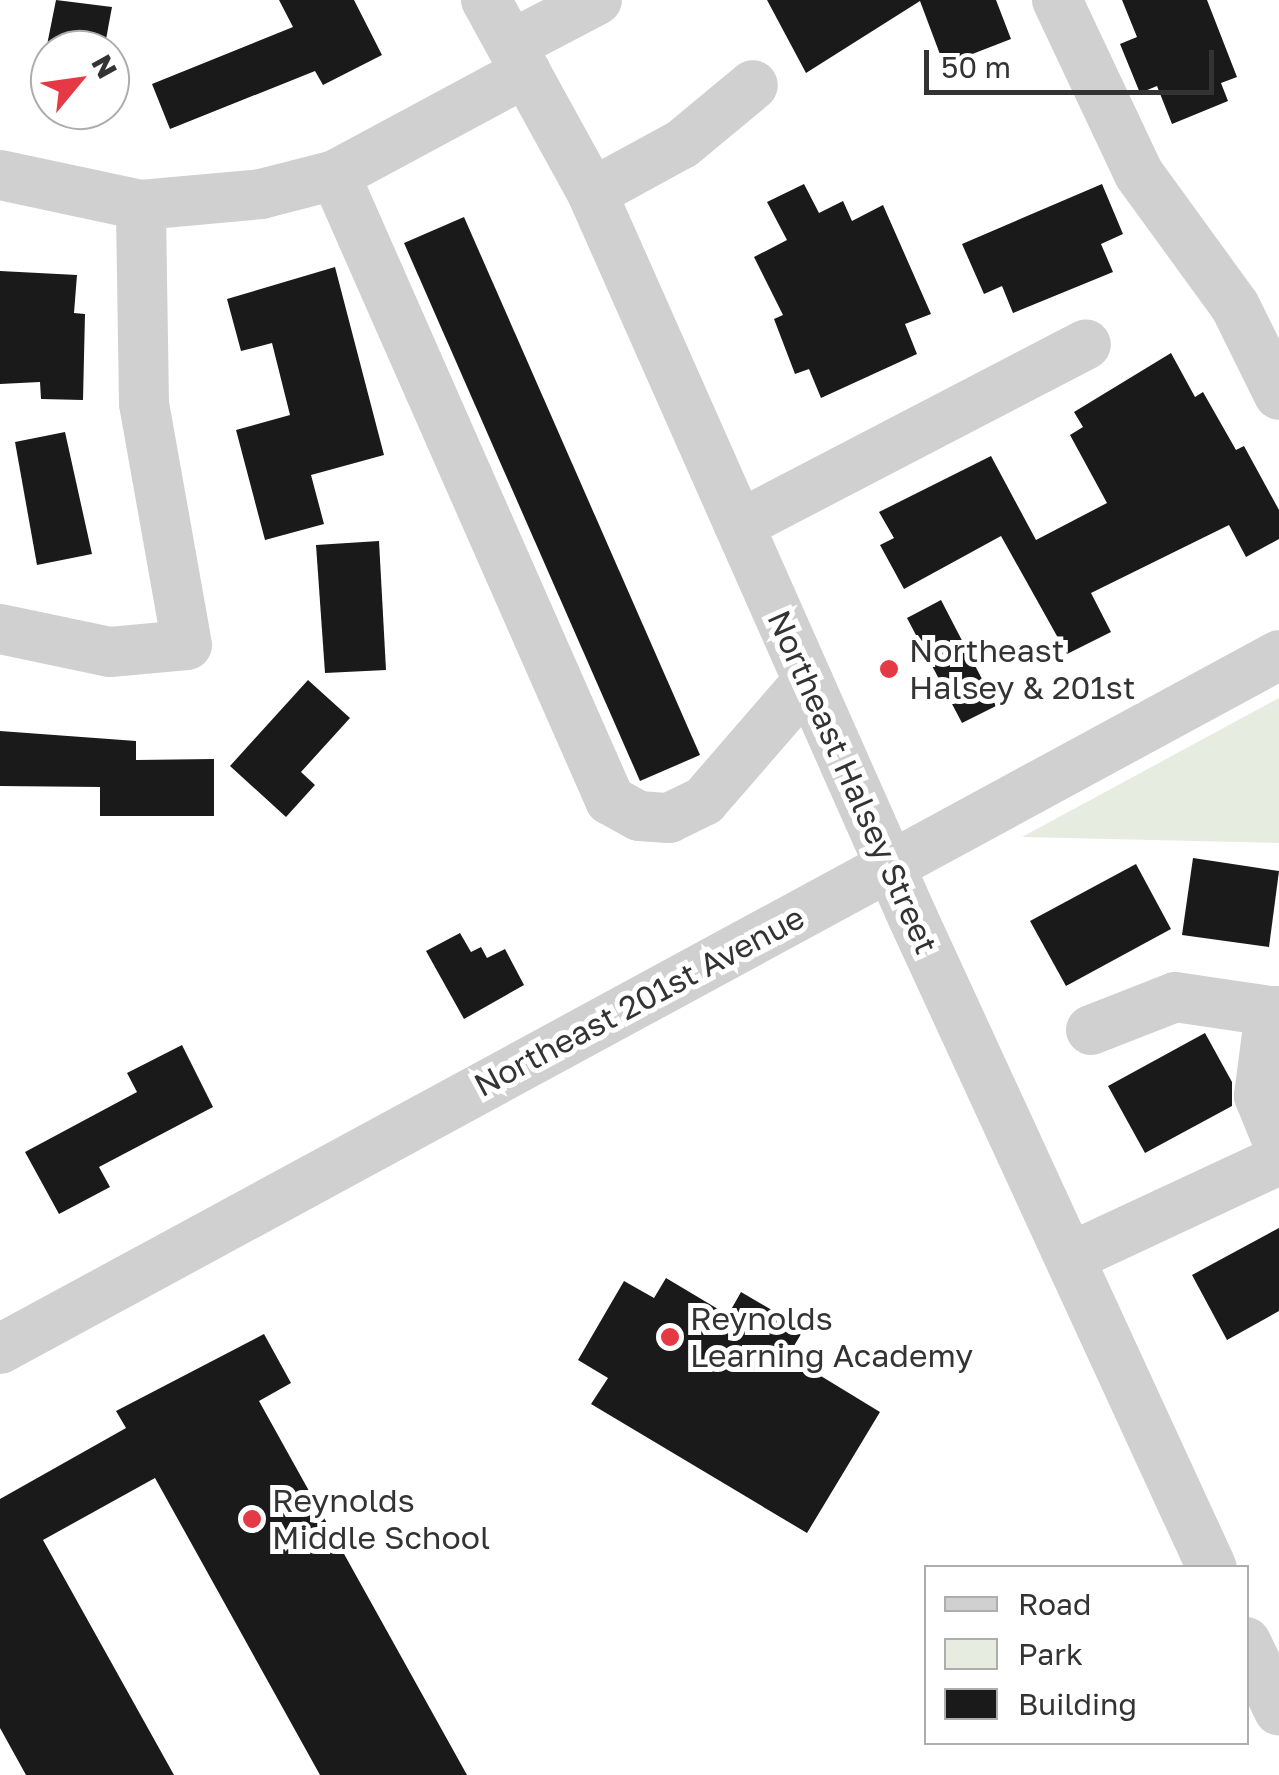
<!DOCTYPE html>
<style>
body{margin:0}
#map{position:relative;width:1279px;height:1775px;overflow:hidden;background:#fff;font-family:"Golos Text",sans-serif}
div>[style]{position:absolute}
.green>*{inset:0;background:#e6ecdf}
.building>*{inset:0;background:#1a1a1a}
.minor>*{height:50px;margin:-25px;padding:0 25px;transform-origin:25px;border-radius:25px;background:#d0d0d0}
.dots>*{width:28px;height:28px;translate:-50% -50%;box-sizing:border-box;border:5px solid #fff;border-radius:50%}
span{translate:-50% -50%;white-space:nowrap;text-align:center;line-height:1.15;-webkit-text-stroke:10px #fff;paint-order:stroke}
.poi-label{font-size:32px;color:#333}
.left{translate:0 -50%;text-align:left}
.street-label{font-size:32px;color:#333}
.legend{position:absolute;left:924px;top:1565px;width:325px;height:180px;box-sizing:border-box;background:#fff;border:2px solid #adadad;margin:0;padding:12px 18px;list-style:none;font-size:30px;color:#333}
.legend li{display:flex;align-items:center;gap:20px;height:50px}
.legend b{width:50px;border:2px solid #adadad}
.north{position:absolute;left:30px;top:30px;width:100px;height:100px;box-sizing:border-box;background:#fff;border:2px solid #adadad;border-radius:50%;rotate:61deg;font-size:28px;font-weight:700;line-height:40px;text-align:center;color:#333}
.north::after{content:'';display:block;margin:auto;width:35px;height:45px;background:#e63946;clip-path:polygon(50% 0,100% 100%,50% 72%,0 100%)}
.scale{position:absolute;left:924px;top:50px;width:290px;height:45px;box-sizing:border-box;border:5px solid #333;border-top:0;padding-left:12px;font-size:30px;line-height:35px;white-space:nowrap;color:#333;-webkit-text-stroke:8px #fff;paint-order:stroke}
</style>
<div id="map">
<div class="green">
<i style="clip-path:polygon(1279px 698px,1279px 843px,1022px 837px)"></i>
</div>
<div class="building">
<i style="clip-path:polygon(56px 0,112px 7px,104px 50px,46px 50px)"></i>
<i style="clip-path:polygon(279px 0,354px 0,382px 55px,323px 85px,315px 71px,170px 129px,152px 84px,293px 27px)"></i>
<i style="clip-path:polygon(767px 0,996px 0,1011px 39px,944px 65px,920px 1px,806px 73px)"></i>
<i style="clip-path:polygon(1122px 0,1207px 0,1237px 77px,1221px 83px,1228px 101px,1172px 124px,1157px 86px,1140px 93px,1120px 44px,1137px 37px)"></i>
<i style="clip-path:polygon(804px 184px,819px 213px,843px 201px,852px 221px,883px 205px,931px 314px,905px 324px,917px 354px,821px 398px,809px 369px,795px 374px,774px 319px,783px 315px,754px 257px,787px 240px,767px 202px)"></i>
<i style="clip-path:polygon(1102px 184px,1123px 234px,1101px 244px,1113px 272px,1013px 313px,1002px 286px,984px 294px,962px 244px)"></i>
<i style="clip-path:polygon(464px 217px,700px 755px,640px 781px,404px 243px)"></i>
<i style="clip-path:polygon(335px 267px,384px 455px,311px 475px,324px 524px,265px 540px,236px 430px,290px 415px,272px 343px,241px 351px,227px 299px)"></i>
<i style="clip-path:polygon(0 271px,77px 275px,74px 313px,85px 314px,83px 400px,41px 399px,40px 382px,0 384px)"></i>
<i style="clip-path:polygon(1171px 353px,1195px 397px,1203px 392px,1236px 450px,1244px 446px,1279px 510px,1279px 539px,1246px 557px,1229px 525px,1091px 593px,1111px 632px,1067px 654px,1001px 536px,904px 589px,880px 545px,894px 538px,879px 512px,991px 456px,1036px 540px,1107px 503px,1070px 435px,1083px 427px,1074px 412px)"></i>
<i style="clip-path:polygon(65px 432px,92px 554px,37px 565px,15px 442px)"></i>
<i style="clip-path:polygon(379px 541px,386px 670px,325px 673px,316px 545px)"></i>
<i style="clip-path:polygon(941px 600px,996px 706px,962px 723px,907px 618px)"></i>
<i style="clip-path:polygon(308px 680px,350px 718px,301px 772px,315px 785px,286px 817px,230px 766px)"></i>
<i style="clip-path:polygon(0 731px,136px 741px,136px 760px,214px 759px,214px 816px,100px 816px,100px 787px,0 786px)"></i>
<i style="clip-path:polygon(1193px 858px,1279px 871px,1269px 947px,1182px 935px)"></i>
<i style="clip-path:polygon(1136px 864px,1171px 929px,1066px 986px,1030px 921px)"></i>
<i style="clip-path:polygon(460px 933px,471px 952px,481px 947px,487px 958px,505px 949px,524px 985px,464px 1019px,426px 951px)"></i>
<i style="clip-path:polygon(1205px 1033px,1232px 1082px,1232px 1106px,1145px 1153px,1108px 1086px)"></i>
<i style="clip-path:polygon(182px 1045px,213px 1107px,99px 1167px,110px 1187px,59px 1214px,25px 1152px,137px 1092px,127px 1073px)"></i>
<i style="clip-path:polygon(1279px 1228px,1279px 1311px,1227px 1340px,1192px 1275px)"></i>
<i style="clip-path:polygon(666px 1278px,728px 1315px,741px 1292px,804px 1329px,788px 1356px,880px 1412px,807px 1533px,591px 1404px,608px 1378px,578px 1360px,624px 1281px,654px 1298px)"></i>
<i style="clip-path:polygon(264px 1334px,291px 1383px,259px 1401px,467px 1775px,320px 1775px,155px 1478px,43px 1540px,174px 1775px,26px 1775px,0 1728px,0 1499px,126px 1428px,116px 1411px)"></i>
</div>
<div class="minor">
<i style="left:486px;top:0;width:220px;rotate:61.2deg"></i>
<i style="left:592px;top:193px;width:793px;rotate:66.12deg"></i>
<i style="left:913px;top:918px;width:715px;rotate:65.3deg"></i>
<i style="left:1057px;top:0;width:192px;rotate:64.8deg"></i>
<i style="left:1139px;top:174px;width:163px;rotate:54deg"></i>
<i style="left:1235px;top:306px;width:99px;rotate:63.7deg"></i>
<i style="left:511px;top:45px;width:97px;rotate:-27.6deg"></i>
<i style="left:0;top:175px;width:144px;rotate:12deg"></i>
<i style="left:141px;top:205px;width:121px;rotate:-5.2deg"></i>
<i style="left:261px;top:194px;width:76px;rotate:-14.4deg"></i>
<i style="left:335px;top:175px;width:217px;rotate:-28.3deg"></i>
<i style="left:335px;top:175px;width:683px;rotate:66.25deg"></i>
<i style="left:610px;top:800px;width:33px;rotate:29deg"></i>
<i style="left:639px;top:816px;width:30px;rotate:4deg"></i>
<i style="left:669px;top:818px;width:39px;rotate:-26deg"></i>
<i style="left:704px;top:801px;width:159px;rotate:-49.1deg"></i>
<i style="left:592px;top:193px;width:102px;rotate:-28.6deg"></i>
<i style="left:682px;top:144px;width:92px;rotate:-39.7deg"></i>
<i style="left:739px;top:525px;width:391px;rotate:-27.5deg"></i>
<i style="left:0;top:629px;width:112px;rotate:11.8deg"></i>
<i style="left:110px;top:652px;width:77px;rotate:-5.2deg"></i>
<i style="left:187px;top:645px;width:245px;rotate:-100.1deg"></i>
<i style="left:144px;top:404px;width:199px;rotate:-90.9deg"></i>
<i style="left:1279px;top:1011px;width:9px;rotate:180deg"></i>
<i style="left:1270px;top:1011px;width:86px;rotate:97.4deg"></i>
<i style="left:1259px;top:1096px;width:53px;rotate:67.8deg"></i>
<i style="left:1091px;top:1030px;width:90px;rotate:-21.4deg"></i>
<i style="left:1175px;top:997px;width:96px;rotate:8.4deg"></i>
<i style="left:1071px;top:1257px;width:230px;rotate:-25deg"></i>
<i style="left:0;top:1349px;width:1455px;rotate:-28.48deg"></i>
<i style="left:1246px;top:1642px;width:76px;rotate:64.4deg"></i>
</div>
<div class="dots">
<i style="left:889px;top:669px;background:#e63946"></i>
<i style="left:670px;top:1337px;background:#e63946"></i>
<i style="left:252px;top:1519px;background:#e63946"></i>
</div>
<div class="poi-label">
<span class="left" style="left:909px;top:669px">Northeast<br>Halsey &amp; 201st</span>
<span class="left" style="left:690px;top:1337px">Reynolds<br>Learning Academy</span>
<span class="left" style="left:272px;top:1519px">Reynolds<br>Middle School</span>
</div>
<div class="street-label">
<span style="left:853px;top:782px;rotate:66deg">Northeast Halsey Street</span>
<span style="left:639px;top:1001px;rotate:-28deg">Northeast 201st Avenue</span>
</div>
<ul class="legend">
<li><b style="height:12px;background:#d0d0d0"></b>Road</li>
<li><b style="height:28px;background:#e6ecdf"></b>Park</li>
<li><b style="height:28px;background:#1a1a1a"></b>Building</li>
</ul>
<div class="north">N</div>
<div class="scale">50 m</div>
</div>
